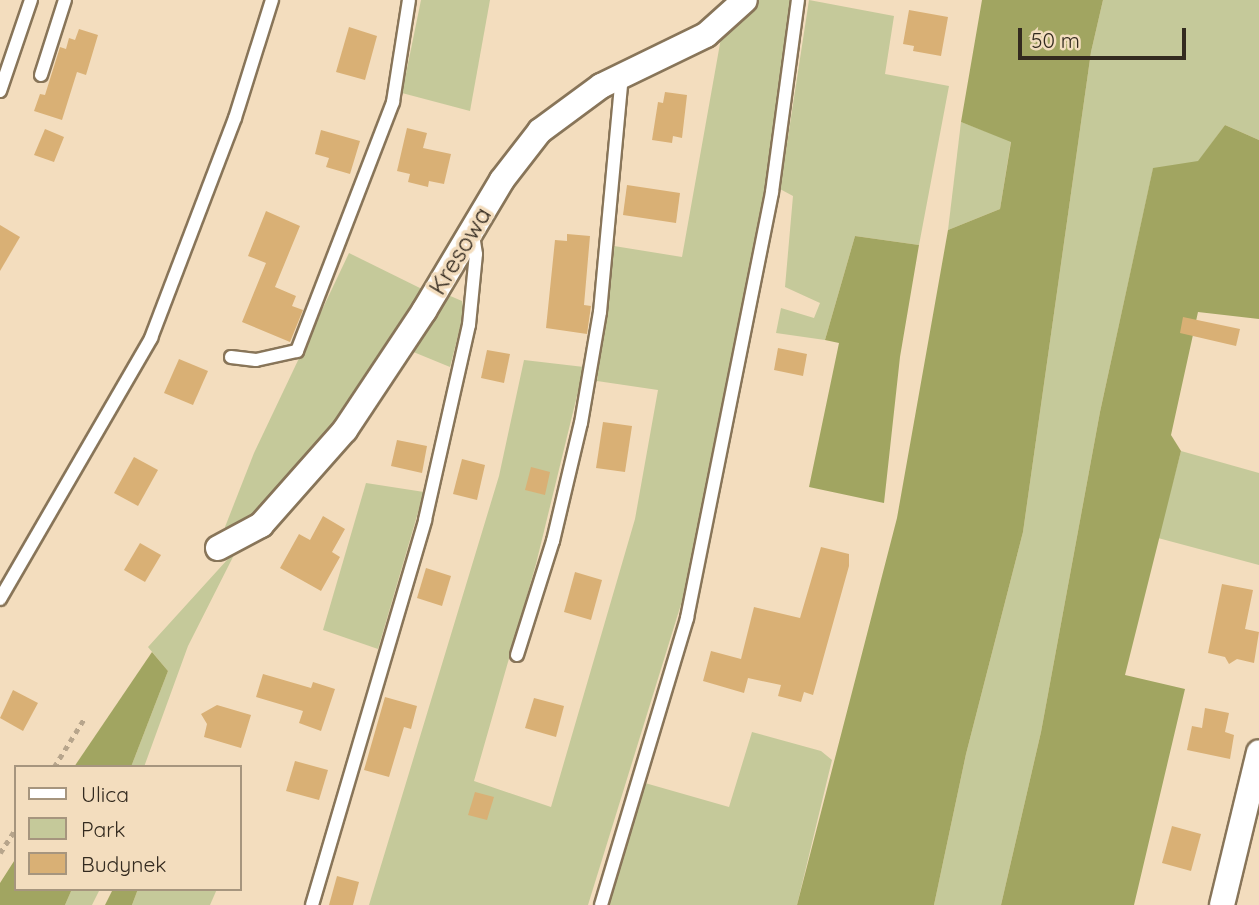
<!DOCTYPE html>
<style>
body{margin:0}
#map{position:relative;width:1259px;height:905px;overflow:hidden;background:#f3ddbe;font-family:Quicksand,sans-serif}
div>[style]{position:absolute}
.green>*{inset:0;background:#c5c99a}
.forest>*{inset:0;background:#a1a561}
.building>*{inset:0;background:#d9b075}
.path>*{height:4.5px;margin-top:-2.25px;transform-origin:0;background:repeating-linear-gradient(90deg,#b7a58c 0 5px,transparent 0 10px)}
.roads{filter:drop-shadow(2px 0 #887559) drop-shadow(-2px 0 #887559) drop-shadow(0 2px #887559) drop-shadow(0 -2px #887559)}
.service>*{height:12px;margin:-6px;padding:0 6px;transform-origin:6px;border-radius:6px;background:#fff}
.minor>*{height:24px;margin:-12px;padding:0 12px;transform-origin:12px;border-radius:12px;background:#fff}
span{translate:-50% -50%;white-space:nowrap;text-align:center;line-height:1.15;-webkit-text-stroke:7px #f3ddbe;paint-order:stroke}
.street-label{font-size:24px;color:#332a1f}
.legend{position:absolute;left:14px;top:765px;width:228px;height:126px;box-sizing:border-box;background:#f3ddbe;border:2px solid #a6957e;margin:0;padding:9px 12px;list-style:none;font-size:21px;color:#332a1f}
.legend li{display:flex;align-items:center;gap:14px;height:35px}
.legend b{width:35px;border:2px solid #a6957e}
.scale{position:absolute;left:1018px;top:28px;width:168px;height:32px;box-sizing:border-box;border:4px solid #332a1f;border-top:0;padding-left:9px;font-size:21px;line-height:24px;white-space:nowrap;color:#332a1f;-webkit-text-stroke:5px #f3ddbe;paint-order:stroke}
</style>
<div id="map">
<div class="green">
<i style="clip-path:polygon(421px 0,490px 0,470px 111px,402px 93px)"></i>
<i style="clip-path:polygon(759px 0,792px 0,768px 172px,682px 601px,588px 905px,369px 905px,499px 476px,524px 360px,584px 367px,536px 564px,474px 781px,551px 807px,635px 519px,658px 390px,597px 381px,614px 246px,682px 257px,721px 38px)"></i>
<i style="clip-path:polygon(809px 0,894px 16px,885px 74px,949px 86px,919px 245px,855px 236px,825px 340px,776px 333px,781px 308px,814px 318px,820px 303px,785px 287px,793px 196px,780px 189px)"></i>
<i style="clip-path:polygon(1103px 0,1259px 0,1259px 140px,1225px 125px,1198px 162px,1153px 169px,1100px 412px,1041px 732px,1001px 905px,934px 905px,966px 754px,1023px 532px,1091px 52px)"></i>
<i style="clip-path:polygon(961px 122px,1011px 141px,1000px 209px,948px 230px)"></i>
<i style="clip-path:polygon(349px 253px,426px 291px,389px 357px,282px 492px,227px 537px,225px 527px,254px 453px)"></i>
<i style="clip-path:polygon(448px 295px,462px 301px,464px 312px,450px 367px,411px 351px,440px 299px)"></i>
<i style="clip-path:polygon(1181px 451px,1259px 473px,1259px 565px,1158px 538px)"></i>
<i style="clip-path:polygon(366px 483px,424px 492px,378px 649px,323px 630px)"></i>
<i style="clip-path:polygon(237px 549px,188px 646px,144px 767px,131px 767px,168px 671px,148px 647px)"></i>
<i style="clip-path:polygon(752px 732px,821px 751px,832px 760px,797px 905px,608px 905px,645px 783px,729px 807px)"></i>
<i style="clip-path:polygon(72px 889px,100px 889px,92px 905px,65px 905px)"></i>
<i style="clip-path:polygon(138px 889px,217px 889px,210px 905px,132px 905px)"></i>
</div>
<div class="forest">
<i style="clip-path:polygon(982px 0,1103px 0,1091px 52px,1023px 532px,966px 754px,934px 905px,797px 905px,897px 518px,948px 230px,1000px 209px,1011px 142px,961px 122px)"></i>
<i style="clip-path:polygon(1225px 125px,1259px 140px,1259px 319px,1198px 312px,1171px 435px,1181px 451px,1125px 675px,1185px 689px,1134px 905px,1001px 905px,1041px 732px,1100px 412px,1153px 168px,1198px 161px)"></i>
<i style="clip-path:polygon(855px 236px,919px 245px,900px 357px,884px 503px,809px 487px,839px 343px,825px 340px)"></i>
<i style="clip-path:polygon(152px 652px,168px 671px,131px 767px,74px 767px)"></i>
<i style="clip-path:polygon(16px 858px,16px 889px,72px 889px,65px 905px,0 905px,0 883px)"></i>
<i style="clip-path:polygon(113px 889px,138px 889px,132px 905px,105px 905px)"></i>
</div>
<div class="building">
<i style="clip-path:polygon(909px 10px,948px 17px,941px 56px,913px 51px,914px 46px,903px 44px)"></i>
<i style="clip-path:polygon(349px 27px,377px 36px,365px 80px,336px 72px)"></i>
<i style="clip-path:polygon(79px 29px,98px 35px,86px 75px,77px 72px,62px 120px,34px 111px,40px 94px,45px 95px,60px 47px,66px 49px,69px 38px,75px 40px)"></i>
<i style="clip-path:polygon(665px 92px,687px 95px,682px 138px,673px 136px,672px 143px,652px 140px,658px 102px,663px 103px)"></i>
<i style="clip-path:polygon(407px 128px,427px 133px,423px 148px,451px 154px,444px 184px,429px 181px,428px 187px,408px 182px,410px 174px,397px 171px)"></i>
<i style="clip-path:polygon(45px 129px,64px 137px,54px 162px,34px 155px)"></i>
<i style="clip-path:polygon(321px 130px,360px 141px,350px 174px,326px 167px,329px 158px,315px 154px)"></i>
<i style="clip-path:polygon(627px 185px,680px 193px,676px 223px,623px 215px)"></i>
<i style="clip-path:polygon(266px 211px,300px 226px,275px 287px,296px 296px,292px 306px,303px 310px,290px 342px,242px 322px,266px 263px,248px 256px)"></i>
<i style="clip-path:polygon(0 225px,20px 237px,0 271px)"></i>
<i style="clip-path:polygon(567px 234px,590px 236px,584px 305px,591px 306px,587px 334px,546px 328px,555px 240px,567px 241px)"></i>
<i style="clip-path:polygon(1183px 317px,1240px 329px,1236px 346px,1180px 333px)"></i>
<i style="clip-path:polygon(778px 348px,807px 354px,803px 376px,774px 370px)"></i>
<i style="clip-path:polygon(487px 350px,510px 354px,504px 383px,481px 378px)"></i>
<i style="clip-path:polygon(179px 359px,208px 371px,193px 405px,164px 393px)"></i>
<i style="clip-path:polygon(603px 422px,632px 426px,625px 472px,596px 468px)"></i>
<i style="clip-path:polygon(397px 440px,427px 446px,422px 473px,391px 466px)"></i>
<i style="clip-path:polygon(134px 457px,158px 470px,138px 506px,114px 493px)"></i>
<i style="clip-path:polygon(462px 459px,485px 465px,477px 500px,453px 494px)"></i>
<i style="clip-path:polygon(531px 467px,550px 472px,545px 495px,525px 490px)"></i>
<i style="clip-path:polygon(323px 516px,345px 529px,332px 552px,340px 557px,321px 591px,280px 568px,299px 534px,310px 540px)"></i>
<i style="clip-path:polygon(140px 543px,161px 555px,145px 582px,124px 570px)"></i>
<i style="clip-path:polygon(821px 547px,849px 554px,849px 566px,813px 695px,804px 692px,801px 702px,778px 696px,781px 685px,748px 678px,744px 693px,703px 681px,711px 651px,741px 659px,754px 607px,800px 618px)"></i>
<i style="clip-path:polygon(426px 568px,451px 576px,442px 606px,417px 598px)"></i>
<i style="clip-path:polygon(575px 572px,602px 580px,591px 620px,564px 612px)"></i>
<i style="clip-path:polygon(1222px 584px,1253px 590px,1245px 629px,1259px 632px,1254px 663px,1237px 659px,1229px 664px,1225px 657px,1208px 653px)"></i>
<i style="clip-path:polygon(263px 674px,311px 688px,313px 682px,335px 689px,321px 731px,299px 723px,303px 711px,256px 697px)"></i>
<i style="clip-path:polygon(13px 690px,38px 703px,23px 731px,0 718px)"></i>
<i style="clip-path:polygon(385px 697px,417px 706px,411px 729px,404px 727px,389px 777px,364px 770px)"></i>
<i style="clip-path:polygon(534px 698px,564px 706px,556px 737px,525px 728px)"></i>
<i style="clip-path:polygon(217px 705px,251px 715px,241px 748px,204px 737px,207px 724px,201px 714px)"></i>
<i style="clip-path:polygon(1205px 708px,1229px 713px,1225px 732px,1234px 735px,1230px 759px,1187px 750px,1192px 726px,1202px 728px)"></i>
<i style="clip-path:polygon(295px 761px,328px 770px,319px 800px,286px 791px)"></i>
<i style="clip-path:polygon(475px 792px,494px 797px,487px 820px,468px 815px)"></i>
<i style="clip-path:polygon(1172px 826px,1201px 834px,1191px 871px,1162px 863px)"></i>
<i style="clip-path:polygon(337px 876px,359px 882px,353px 905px,329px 905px)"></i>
</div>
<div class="path">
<i style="left:54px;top:767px;width:57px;rotate:-58deg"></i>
<i style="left:0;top:853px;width:30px;rotate:-57deg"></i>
</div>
<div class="roads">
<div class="service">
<i style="left:41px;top:75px;width:79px;rotate:-72.3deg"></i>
<i style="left:0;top:91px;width:96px;rotate:-71.2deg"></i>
<i style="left:231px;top:357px;width:25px;rotate:7deg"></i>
<i style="left:256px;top:360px;width:42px;rotate:-12.4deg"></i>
<i style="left:297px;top:351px;width:267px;rotate:-68.9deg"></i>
<i style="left:393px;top:102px;width:103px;rotate:-81.1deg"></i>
<i style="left:0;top:599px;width:302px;rotate:-59.9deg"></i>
<i style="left:151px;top:338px;width:235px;rotate:-69.1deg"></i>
<i style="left:235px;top:118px;width:124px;rotate:-72.6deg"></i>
<i style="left:517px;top:655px;width:120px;rotate:-72.5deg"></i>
<i style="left:553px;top:541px;width:121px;rotate:-76.7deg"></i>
<i style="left:581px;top:423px;width:113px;rotate:-80.3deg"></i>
<i style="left:600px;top:312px;width:237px;rotate:-84.7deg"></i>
<i style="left:312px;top:905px;width:401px;rotate:-73.6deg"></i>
<i style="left:425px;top:520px;width:200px;rotate:-77.3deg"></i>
<i style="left:469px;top:325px;width:71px;rotate:-84.4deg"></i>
<i style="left:476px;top:254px;width:20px;rotate:-99deg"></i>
<i style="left:601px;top:905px;width:300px;rotate:-73.3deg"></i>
<i style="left:687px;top:618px;width:434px;rotate:-78.7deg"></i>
<i style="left:772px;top:192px;width:194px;rotate:-82.3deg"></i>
</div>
<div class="minor">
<i style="left:218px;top:548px;width:49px;rotate:-28.1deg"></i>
<i style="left:261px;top:525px;width:127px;rotate:-48.5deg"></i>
<i style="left:345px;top:430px;width:143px;rotate:-56.4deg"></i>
<i style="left:424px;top:311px;width:152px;rotate:-59.2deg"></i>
<i style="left:502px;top:180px;width:62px;rotate:-52.2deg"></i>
<i style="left:540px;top:131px;width:76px;rotate:-36.4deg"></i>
<i style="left:601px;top:86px;width:117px;rotate:-25.9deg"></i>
<i style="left:706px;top:35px;width:52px;rotate:-41.9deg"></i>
<i style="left:1222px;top:905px;width:157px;rotate:-76.4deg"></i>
</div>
</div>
<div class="street-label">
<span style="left:460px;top:251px;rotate:-59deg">Kresowa</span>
</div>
<ul class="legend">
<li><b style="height:9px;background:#fff"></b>Ulica</li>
<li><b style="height:19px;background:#c5c99a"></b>Park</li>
<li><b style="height:19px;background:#d9b075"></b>Budynek</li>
</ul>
<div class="scale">50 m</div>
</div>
